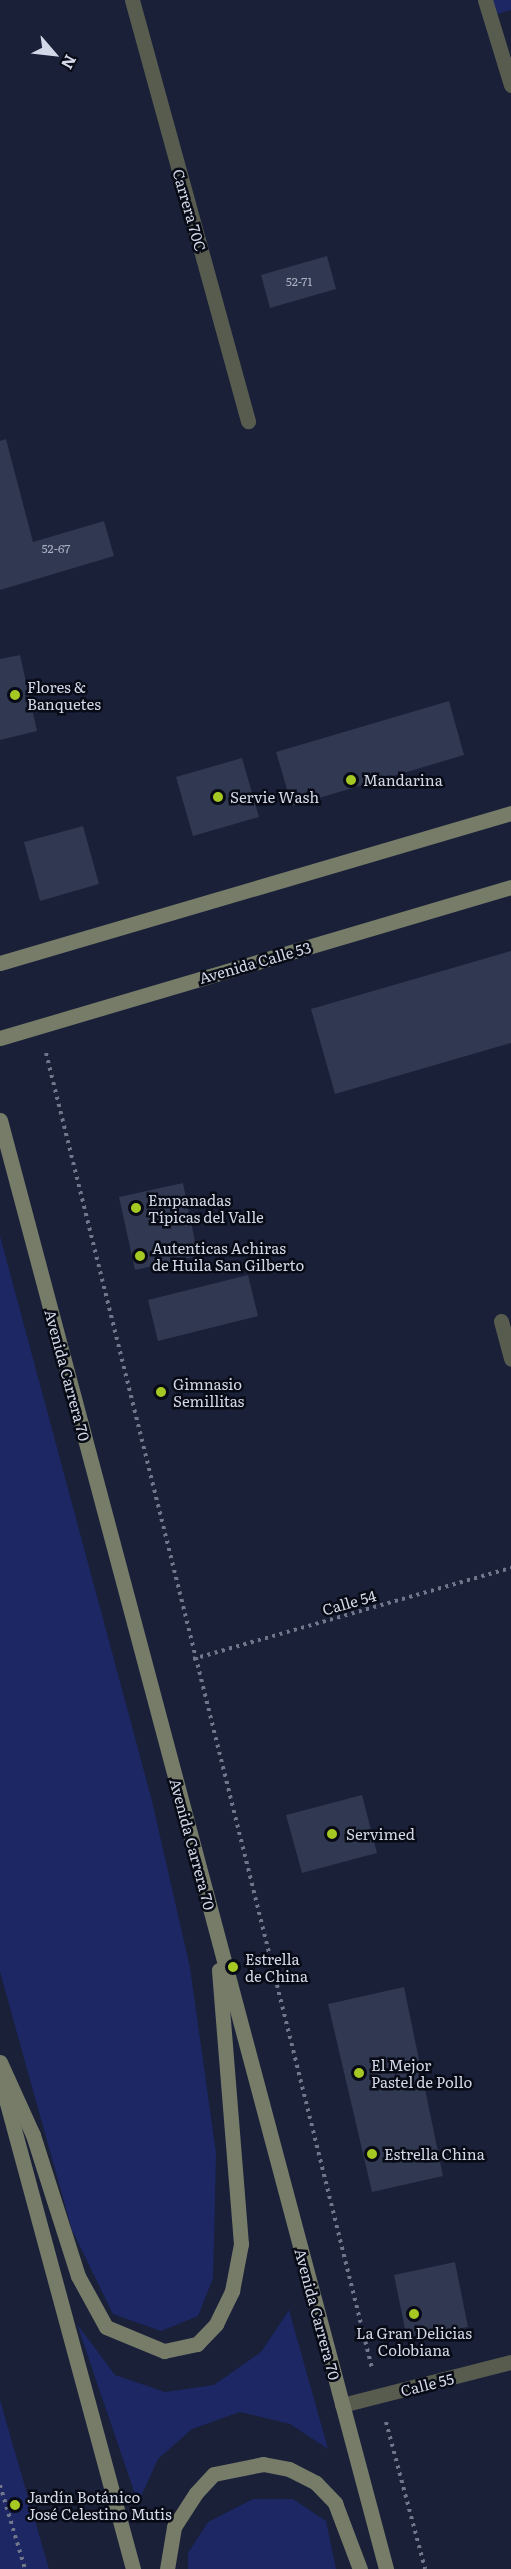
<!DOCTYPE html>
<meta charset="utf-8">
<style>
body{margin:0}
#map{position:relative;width:511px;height:2569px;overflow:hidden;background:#192038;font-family:Literata,serif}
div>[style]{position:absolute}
.green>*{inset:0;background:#1c2764}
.building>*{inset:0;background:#303852}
.path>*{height:4px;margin-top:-2px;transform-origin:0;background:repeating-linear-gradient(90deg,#70778b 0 3px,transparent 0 7.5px)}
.street>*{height:15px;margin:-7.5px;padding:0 7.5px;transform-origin:7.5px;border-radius:7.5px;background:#585c4f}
.secondary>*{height:15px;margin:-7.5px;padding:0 7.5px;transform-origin:7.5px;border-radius:7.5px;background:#767c68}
.dots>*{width:16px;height:16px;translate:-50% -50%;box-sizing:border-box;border:3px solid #080b15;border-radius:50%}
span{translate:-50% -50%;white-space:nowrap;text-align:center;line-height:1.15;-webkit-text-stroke:5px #080b15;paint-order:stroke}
.number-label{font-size:12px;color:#aab0c2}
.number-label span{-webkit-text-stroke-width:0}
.street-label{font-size:15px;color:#d2d8e8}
.poi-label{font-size:15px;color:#d2d8e8}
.left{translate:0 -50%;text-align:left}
.north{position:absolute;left:24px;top:24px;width:60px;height:60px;-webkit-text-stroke:4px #080b15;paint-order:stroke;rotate:118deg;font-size:16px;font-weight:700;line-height:24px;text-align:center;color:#d2d8e8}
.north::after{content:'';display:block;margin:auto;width:21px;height:27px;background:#d2d8e8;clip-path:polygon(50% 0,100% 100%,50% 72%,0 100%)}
</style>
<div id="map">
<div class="green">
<i style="clip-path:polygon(490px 0,511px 0,511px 10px,494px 15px)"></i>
<i style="clip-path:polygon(0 1236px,152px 1801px,190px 1968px,216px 2153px,213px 2278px,198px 2316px,161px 2331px,113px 2314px,72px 2230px,0 1972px)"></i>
<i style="clip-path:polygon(289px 2310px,328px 2449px,290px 2424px,240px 2412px,192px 2429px,158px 2459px,138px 2503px,77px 2324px,115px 2375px,165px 2392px,214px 2385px,261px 2352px)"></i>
<i style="clip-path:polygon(0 2400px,12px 2442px,49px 2569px,0 2569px)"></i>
<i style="clip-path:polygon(253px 2499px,293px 2499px,326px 2521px,336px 2569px,188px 2569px,188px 2553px,208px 2522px)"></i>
</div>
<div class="building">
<i style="clip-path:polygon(327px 256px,336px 289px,270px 308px,261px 275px)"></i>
<i style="clip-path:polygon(6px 439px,33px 542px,104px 521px,114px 556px,0 590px,0 441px)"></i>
<i style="clip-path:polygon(20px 655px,37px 731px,0 740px,0 659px)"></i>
<i style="clip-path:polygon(449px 701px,464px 755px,292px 806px,276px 752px)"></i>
<i style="clip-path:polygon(242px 758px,259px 817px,193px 836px,176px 777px)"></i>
<i style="clip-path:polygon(83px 826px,99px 884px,40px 901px,24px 842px)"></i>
<i style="clip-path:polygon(511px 951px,511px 1043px,335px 1094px,311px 1009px)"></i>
<i style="clip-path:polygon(183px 1183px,198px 1256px,135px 1270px,119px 1197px)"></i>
<i style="clip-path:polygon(248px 1275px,258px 1316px,158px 1341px,148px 1300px)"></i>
<i style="clip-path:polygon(362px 1795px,377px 1853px,302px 1873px,286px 1815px)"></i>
<i style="clip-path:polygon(404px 1987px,443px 2176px,372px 2192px,328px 2004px)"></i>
<i style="clip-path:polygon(455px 2262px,468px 2327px,407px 2339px,394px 2275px)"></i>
</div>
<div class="path">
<i style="left:46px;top:1053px;width:1355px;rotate:76.08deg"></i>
<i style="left:193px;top:1659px;width:331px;rotate:-16deg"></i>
<i style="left:386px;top:2422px;width:152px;rotate:75.1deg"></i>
<i style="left:0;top:2485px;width:88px;rotate:73.4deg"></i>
</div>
<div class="street">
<i style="left:132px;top:0;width:437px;rotate:74.6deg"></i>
<i style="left:485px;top:0;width:89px;rotate:73deg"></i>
<i style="left:501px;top:1321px;width:39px;rotate:75deg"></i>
<i style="left:342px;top:2405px;width:174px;rotate:-14.3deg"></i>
</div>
<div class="secondary">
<i style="left:0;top:963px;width:533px;rotate:-16.36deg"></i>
<i style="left:0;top:1038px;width:533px;rotate:-16.46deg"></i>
<i style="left:0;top:1120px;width:1500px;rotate:75.08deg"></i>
<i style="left:0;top:2062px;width:80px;rotate:65.7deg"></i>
<i style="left:33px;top:2135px;width:148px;rotate:72.3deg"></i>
<i style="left:78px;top:2276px;width:58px;rotate:61.2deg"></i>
<i style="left:106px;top:2327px;width:63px;rotate:22.5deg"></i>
<i style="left:164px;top:2351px;width:34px;rotate:-12deg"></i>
<i style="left:197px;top:2344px;width:28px;rotate:-46deg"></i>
<i style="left:216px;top:2324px;width:37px;rotate:-64deg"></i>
<i style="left:232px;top:2291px;width:48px;rotate:-79.2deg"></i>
<i style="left:241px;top:2244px;width:275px;rotate:-94.6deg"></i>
<i style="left:1px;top:2081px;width:506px;rotate:74.86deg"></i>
<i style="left:167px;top:2569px;width:43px;rotate:-80.5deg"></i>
<i style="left:174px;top:2527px;width:40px;rotate:-57.1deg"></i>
<i style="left:196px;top:2493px;width:26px;rotate:-47deg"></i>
<i style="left:214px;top:2474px;width:50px;rotate:-11.5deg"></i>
<i style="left:263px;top:2464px;width:26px;rotate:11deg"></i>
<i style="left:289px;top:2469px;width:30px;rotate:27deg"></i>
<i style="left:316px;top:2483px;width:28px;rotate:46deg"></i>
<i style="left:335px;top:2503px;width:71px;rotate:69.3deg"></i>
</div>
<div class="dots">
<i style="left:15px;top:695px;background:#a5c823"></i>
<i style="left:351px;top:780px;background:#a5c823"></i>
<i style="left:218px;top:797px;background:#a5c823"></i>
<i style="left:136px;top:1208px;background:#a5c823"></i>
<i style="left:140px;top:1256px;background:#a5c823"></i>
<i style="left:161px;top:1392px;background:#a5c823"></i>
<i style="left:332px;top:1834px;background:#a5c823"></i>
<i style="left:233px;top:1967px;background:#a5c823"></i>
<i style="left:359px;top:2073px;background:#a5c823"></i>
<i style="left:372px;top:2154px;background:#a5c823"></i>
<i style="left:414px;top:2314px;background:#a5c823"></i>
<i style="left:15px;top:2505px;background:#a5c823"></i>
</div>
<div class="number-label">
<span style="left:299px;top:282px">52-71</span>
<span style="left:56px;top:549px">52-67</span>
</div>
<div class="street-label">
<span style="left:190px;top:210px;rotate:74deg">Carrera 70C</span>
<span style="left:255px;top:962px;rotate:-16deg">Avenida Calle 53</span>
<span style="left:68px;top:1375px;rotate:75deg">Avenida Carrera 70</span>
<span style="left:349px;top:1602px;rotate:-16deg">Calle 54</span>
<span style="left:193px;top:1844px;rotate:75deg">Avenida Carrera 70</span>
<span style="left:318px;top:2314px;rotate:75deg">Avenida Carrera 70</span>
<span style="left:427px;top:2384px;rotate:-14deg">Calle 55</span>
</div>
<div class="poi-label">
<span class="left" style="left:27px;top:695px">Flores &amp;<br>Banquetes</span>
<span class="left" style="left:363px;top:780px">Mandarina</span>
<span class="left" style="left:230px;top:797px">Servie Wash</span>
<span class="left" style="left:148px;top:1208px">Empanadas<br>Típicas del Valle</span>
<span class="left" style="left:152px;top:1256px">Autenticas Achiras<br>de Huila San Gilberto</span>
<span class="left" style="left:173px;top:1392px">Gimnasio<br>Semillitas</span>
<span class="left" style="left:346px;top:1834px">Servimed</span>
<span class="left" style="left:245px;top:1967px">Estrella<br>de China</span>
<span class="left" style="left:371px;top:2073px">El Mejor<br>Pastel de Pollo</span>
<span class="left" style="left:384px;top:2154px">Estrella China</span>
<span style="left:414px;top:2341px">La Gran Delicias<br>Colobiana</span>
<span class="left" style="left:27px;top:2505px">Jardín Botánico<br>José Celestino Mutis</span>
</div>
<div class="north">N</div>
</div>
